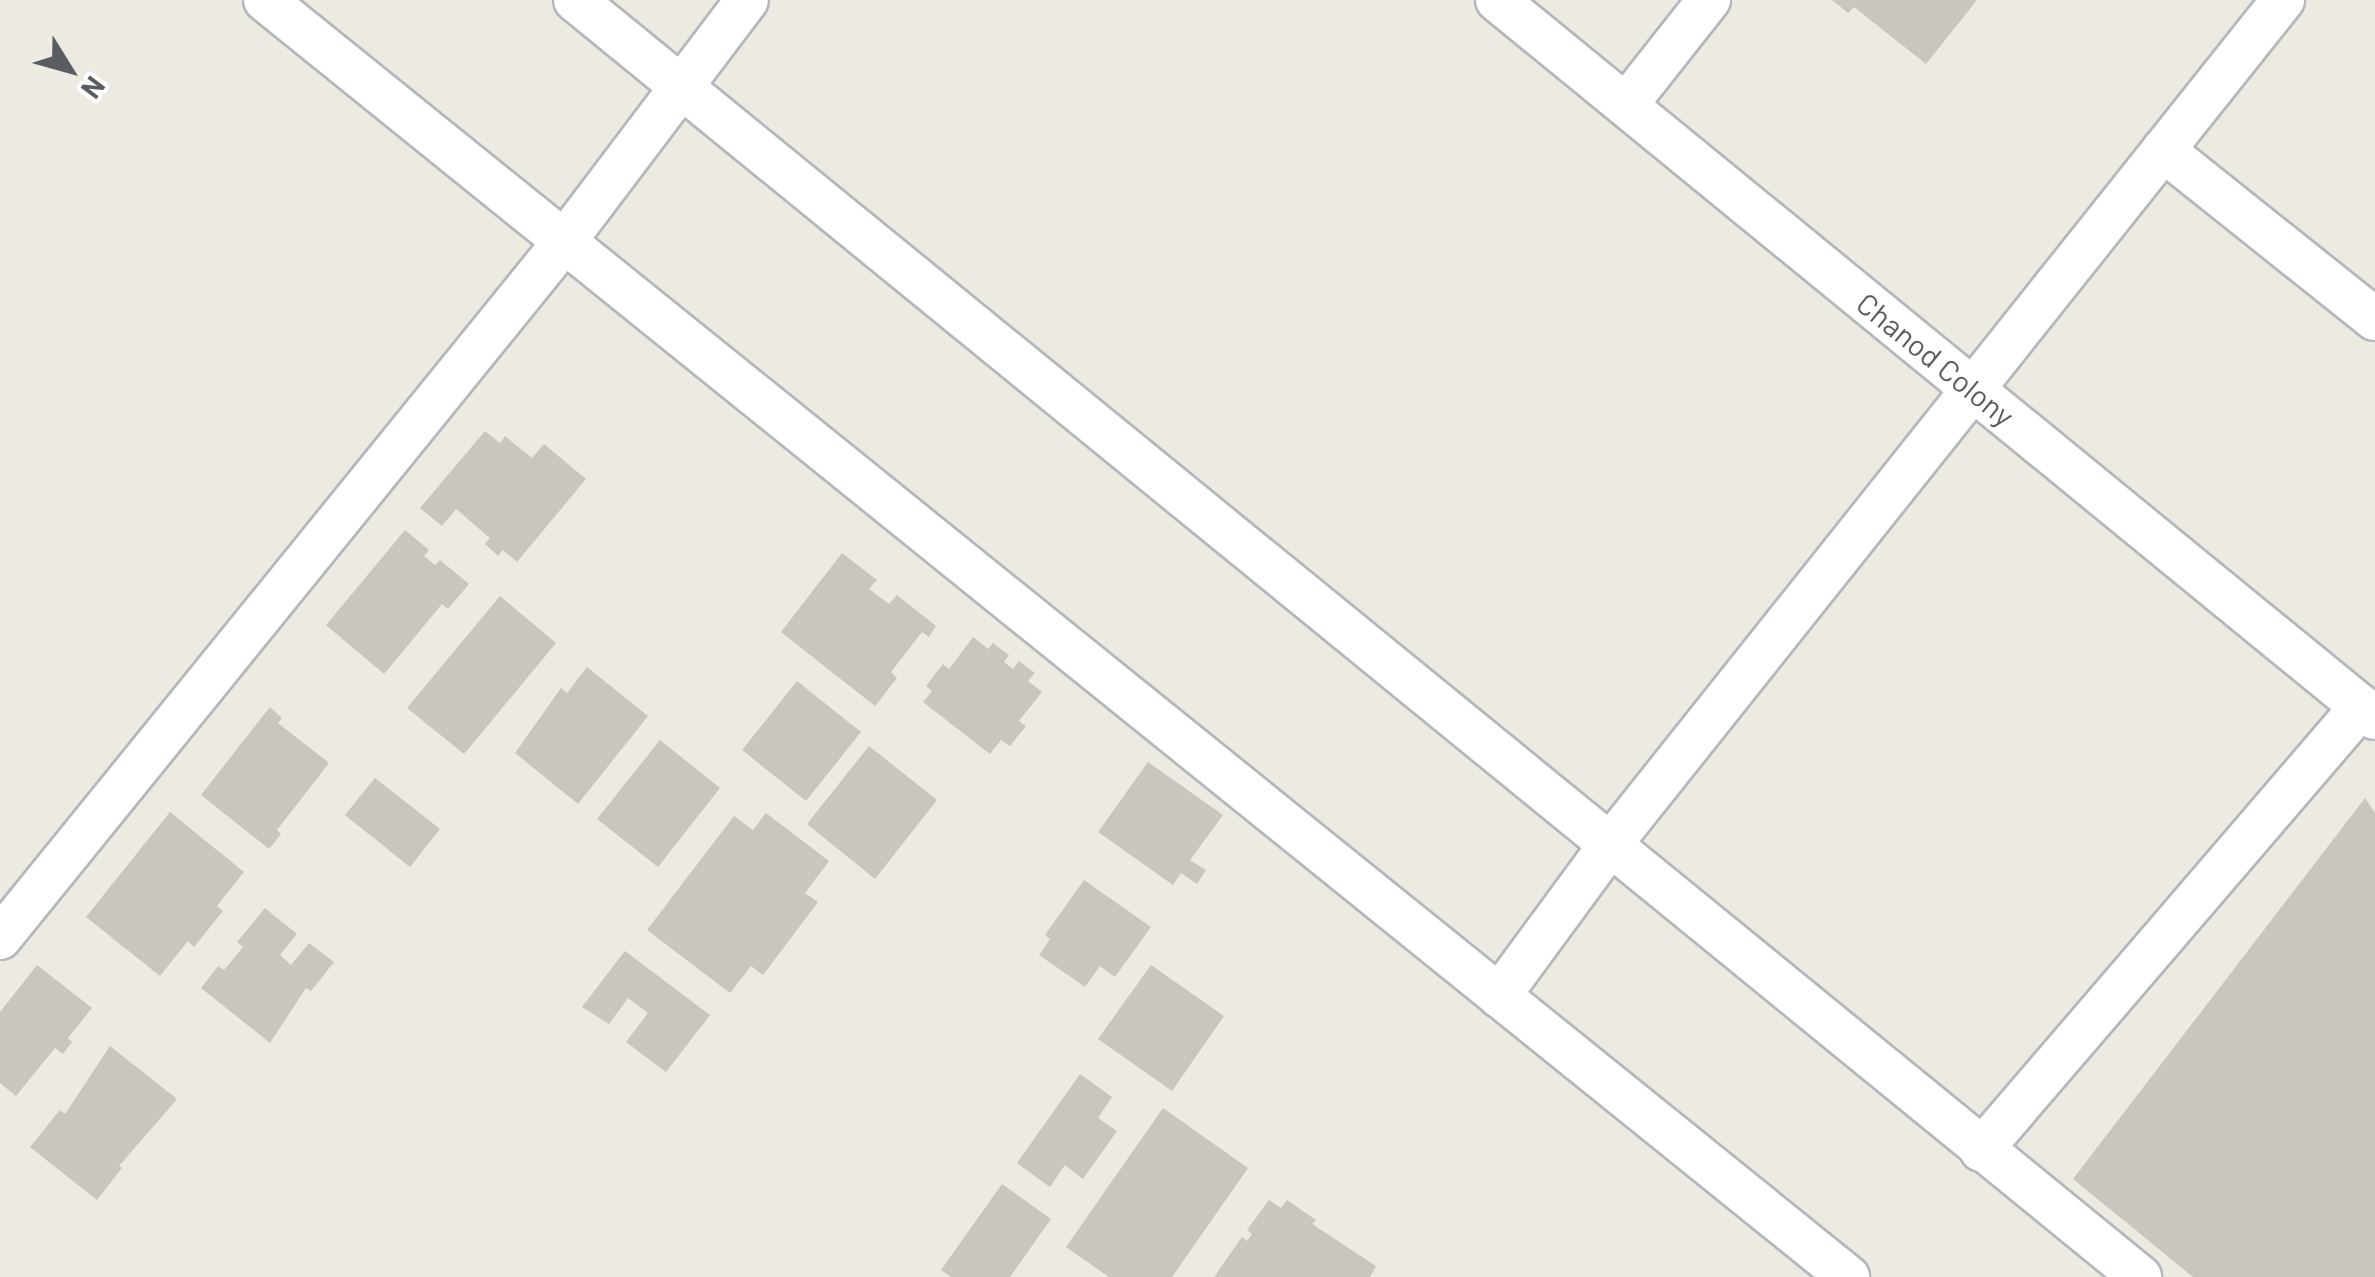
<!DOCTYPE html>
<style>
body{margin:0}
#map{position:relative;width:2375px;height:1277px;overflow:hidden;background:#eceae1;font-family:Barlow,sans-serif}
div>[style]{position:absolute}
.building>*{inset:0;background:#c9c6c0}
.roads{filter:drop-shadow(2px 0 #b4b7bb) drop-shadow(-2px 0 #b4b7bb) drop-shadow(0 2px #b4b7bb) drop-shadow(0 -2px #b4b7bb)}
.street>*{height:42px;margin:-21px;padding:0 21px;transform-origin:21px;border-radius:21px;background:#fff}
span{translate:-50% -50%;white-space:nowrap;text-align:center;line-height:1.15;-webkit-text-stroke:8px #fff;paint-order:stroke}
.street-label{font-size:30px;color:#595d62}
.north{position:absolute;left:20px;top:20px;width:100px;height:100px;-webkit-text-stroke:8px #fff;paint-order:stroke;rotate:127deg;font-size:28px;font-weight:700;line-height:40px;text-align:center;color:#595d62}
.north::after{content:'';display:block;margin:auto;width:35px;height:45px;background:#595d62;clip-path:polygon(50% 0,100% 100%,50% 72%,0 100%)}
</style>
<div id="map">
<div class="building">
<i style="clip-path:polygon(1832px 0,1977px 0,1926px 64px,1854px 7px,1848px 13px)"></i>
<i style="clip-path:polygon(485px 431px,500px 443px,505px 436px,532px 458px,544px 444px,586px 479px,517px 562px,503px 550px,498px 556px,485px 544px,490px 538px,456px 509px,442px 526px,420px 508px)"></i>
<i style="clip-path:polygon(405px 530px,429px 550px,424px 556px,435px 565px,440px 560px,469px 584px,448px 609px,442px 604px,384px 674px,326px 625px)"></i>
<i style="clip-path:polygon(842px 553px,877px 580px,869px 589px,889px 604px,897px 595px,936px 626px,929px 637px,922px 632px,891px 672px,897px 678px,875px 706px,781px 632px)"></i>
<i style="clip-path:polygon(500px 596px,556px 643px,464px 754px,407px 708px)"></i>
<i style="clip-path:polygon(973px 637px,988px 649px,993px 643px,1009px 655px,1004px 662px,1013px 669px,1019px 661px,1035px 673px,1028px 681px,1042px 692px,1019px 721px,1026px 726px,1010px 746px,1001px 740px,990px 754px,923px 702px,932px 691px,926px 686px,943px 664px,949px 669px)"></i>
<i style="clip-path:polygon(587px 667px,648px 716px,578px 804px,515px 753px,561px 688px,567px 693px)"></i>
<i style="clip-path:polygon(797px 681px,861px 732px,806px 801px,742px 750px)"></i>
<i style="clip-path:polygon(270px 707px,282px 718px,278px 723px,329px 763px,277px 830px,281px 834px,269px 849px,201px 795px)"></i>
<i style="clip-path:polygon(660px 740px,720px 788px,658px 867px,597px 819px)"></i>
<i style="clip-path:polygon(869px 746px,937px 800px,875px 879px,807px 824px)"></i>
<i style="clip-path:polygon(1148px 762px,1223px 815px,1190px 860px,1206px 870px,1197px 884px,1181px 873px,1173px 885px,1098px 832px)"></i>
<i style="clip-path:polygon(375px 778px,440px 829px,410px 867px,345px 815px)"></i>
<i style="clip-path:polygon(2365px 798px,2375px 813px,2375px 1277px,2193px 1277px,2073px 1179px)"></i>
<i style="clip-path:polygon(170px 812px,244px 872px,217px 906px,223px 911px,194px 947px,188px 941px,160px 976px,86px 917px)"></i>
<i style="clip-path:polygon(766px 813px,829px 861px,805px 893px,818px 902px,763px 975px,751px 966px,730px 993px,647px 930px,734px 816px,753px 830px)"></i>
<i style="clip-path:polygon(1084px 880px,1151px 927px,1115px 977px,1100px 966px,1085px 987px,1039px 955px,1050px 939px,1045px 935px)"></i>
<i style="clip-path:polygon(265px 908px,297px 934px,280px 955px,291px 965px,309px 943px,334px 962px,311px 991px,306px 988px,270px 1043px,201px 988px,218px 966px,224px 970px,243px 947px,237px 942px)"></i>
<i style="clip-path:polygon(625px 951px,710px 1015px,666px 1072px,626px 1042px,648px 1013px,628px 998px,609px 1024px,582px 1007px)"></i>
<i style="clip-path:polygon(37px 965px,92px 1008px,68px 1038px,72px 1042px,63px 1054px,55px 1048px,16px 1096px,0 1083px,0 1012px)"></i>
<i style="clip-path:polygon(1151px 965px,1224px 1016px,1172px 1091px,1098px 1039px)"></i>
<i style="clip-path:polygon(110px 1046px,177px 1099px,119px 1166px,122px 1168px,97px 1200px,30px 1147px,60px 1110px,65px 1114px)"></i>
<i style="clip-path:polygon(1080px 1074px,1112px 1097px,1098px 1118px,1117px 1131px,1083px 1179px,1065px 1165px,1050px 1187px,1017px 1163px)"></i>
<i style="clip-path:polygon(1163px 1108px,1248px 1168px,1172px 1277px,1109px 1277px,1066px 1247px)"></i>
<i style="clip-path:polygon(1002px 1184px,1051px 1219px,1010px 1277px,951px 1277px,941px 1270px)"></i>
<i style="clip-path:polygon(1269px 1200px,1281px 1208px,1287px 1200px,1316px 1220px,1312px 1224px,1376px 1266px,1370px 1277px,1214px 1277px,1242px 1237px,1247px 1241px,1252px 1234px,1247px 1230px)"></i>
</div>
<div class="roads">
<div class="street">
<i style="left:265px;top:0;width:2034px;rotate:38.89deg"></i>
<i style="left:575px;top:0;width:2020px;rotate:39.21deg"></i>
<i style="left:1497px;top:0;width:1134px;rotate:39.28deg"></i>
<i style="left:1626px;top:105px;width:134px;rotate:-51.7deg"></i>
<i style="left:2163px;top:150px;width:271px;rotate:38.6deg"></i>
<i style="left:0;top:938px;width:896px;rotate:-50.98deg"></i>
<i style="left:564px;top:242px;width:303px;rotate:-52.9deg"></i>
<i style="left:1499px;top:996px;width:186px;rotate:-53.7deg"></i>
<i style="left:1609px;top:846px;width:1082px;rotate:-51.46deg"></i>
<i style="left:1981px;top:1150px;width:584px;rotate:-49.38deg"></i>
</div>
</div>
<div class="street-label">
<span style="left:1936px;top:359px;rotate:39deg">Chanod Colony</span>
</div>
<div class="north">N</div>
</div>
